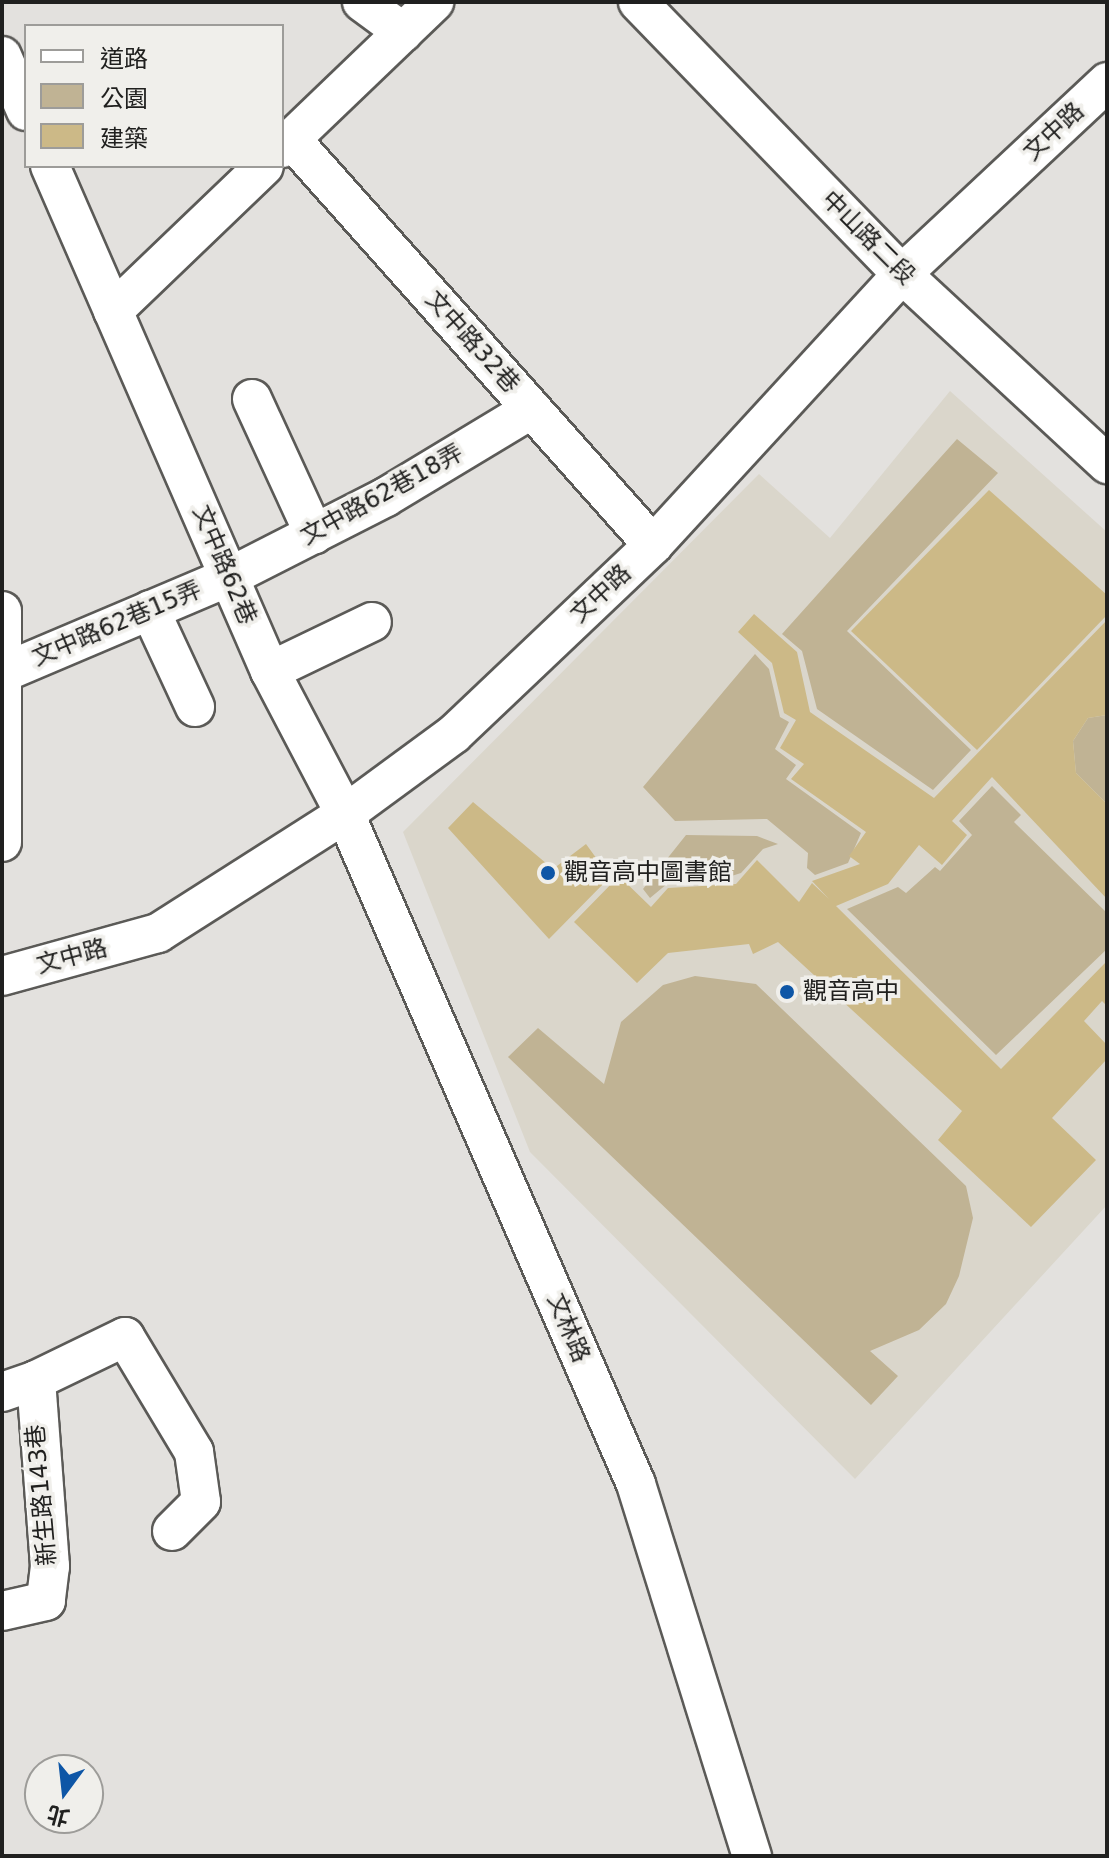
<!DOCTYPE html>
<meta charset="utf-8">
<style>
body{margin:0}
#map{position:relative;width:1109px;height:1858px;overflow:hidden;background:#e3e1de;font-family:"DejaVu Sans","Noto Sans TC",sans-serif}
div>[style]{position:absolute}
.built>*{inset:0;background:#dad6cb}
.green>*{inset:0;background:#c0b394}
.building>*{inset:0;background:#ccb987}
.roads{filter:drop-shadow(2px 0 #5b5a57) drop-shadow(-2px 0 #5b5a57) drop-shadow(0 2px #5b5a57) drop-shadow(0 -2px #5b5a57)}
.minor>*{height:38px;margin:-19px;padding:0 19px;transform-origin:19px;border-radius:19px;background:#fff}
.dots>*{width:22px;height:22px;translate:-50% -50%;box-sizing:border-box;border:4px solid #f0efeb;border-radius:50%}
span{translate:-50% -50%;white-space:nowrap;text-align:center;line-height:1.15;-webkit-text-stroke:7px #f0efeb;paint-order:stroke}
.street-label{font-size:24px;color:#20201f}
.poi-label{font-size:24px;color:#20201f}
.left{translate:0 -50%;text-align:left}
.frame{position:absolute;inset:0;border:4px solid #20201f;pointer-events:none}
.legend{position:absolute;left:24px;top:24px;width:260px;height:144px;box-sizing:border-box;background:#f0efeb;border:2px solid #9d9c99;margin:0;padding:10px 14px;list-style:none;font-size:24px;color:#20201f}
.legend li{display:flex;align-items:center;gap:16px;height:40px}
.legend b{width:40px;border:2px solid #9d9c99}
.north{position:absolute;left:24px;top:1754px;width:80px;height:80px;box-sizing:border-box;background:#f0efeb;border:2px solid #9d9c99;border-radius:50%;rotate:195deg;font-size:22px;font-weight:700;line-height:32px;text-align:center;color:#20201f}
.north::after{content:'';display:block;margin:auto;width:28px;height:36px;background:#0e56a6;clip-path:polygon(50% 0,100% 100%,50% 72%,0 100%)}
</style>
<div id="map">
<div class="built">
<i style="clip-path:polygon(950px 391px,1107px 532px,1107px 1205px,855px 1479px,530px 1152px,403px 832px,759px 474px,830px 538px)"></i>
</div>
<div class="green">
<i style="clip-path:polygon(957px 439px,998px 473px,847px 631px,971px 750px,933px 790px,817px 709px,802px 651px,782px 634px)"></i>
<i style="clip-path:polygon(755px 654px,769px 669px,780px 717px,789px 722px,775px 749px,796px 765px,786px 779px,861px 833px,848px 863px,815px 875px,807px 868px,808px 853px,767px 819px,675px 821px,643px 787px)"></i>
<i style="clip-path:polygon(1107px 715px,1107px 804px,1076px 773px,1073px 741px,1088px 718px)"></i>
<i style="clip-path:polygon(992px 786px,1021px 815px,1014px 822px,1107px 913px,1107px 949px,996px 1055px,847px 909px,898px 887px,906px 893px,935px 867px,940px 871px,972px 835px,959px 821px)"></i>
<i style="clip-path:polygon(686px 835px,757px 836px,778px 844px,763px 849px,741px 873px,719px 880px,679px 874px,650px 898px,643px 889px)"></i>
<i style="clip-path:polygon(695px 976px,756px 984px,966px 1186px,973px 1218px,959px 1276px,946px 1304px,919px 1330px,870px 1351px,898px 1376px,871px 1405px,508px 1057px,538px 1028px,604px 1084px,621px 1022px,663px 985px)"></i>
</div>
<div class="building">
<i style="clip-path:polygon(989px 490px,1107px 595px,1107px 615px,977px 750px,851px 631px)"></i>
<i style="clip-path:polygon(754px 614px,797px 652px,810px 712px,934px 798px,1107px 620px,1107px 715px,1088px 718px,1073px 741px,1076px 773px,1107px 804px,1107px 899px,992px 777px,952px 821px,967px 835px,942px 865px,919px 845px,888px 884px,836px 906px,1001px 1069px,1107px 961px,1107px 1006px,1102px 1001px,1084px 1021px,1107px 1045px,1107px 1059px,1052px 1118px,1096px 1160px,1031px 1227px,938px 1140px,962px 1111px,778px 942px,753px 954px,749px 944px,668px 953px,637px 983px,574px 922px,619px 876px,651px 907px,668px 888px,736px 884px,757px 860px,799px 902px,812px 883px,829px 899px,812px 881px,860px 864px,849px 856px,866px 832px,791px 779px,804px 764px,780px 748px,796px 720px,784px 713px,772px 663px,738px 632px)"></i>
<i style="clip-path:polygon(473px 802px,553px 869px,586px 844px,610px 877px,549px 939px,448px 828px)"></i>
</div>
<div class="roads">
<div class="minor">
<i style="left:362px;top:2px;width:51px;rotate:36.2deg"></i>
<i style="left:638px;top:2px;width:379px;rotate:45.9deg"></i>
<i style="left:902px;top:274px;width:280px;rotate:42.8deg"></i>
<i style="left:2px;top:56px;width:60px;rotate:66.4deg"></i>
<i style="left:291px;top:139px;width:544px;rotate:48.28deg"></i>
<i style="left:282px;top:148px;width:211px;rotate:-43.8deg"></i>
<i style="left:50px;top:166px;width:551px;rotate:66.46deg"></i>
<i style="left:270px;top:671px;width:161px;rotate:62.3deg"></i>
<i style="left:345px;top:814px;width:730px;rotate:66.52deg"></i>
<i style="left:636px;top:1484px;width:390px;rotate:72.7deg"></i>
<i style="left:113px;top:311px;width:209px;rotate:-43.8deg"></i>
<i style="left:252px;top:399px;width:149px;rotate:65.3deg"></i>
<i style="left:150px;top:610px;width:107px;rotate:65.1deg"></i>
<i style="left:2px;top:611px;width:231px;rotate:90deg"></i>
<i style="left:270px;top:671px;width:113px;rotate:-25.7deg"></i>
<i style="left:5px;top:672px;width:243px;rotate:-23deg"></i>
<i style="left:229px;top:577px;width:176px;rotate:-27deg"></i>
<i style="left:386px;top:497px;width:170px;rotate:-31.1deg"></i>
<i style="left:2px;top:976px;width:162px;rotate:-15.4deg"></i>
<i style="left:158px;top:933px;width:222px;rotate:-32.5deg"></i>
<i style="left:345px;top:814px;width:135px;rotate:-36.3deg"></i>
<i style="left:454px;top:734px;width:274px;rotate:-43.5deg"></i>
<i style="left:653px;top:545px;width:368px;rotate:-47.4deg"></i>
<i style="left:902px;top:274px;width:281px;rotate:-43.1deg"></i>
<i style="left:36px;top:1380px;width:99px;rotate:-25.8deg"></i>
<i style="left:125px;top:1337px;width:134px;rotate:59deg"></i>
<i style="left:194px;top:1452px;width:50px;rotate:82deg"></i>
<i style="left:201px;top:1502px;width:41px;rotate:135deg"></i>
<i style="left:2px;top:1392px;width:36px;rotate:-19deg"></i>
<i style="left:36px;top:1380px;width:187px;rotate:85.7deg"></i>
<i style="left:50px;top:1566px;width:35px;rotate:97deg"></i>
<i style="left:46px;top:1601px;width:45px;rotate:167.2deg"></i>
</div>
</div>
<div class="dots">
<i style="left:548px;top:873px;background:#0e56a6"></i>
<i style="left:787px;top:992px;background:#0e56a6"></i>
</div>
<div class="street-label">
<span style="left:1054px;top:132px;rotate:-43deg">文中路</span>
<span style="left:868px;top:238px;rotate:45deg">中山路二段</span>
<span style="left:472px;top:342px;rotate:48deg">文中路32巷</span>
<span style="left:382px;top:495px;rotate:-29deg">文中路62巷18弄</span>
<span style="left:224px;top:565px;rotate:67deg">文中路62巷</span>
<span style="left:601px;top:594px;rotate:-43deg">文中路</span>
<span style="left:117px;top:624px;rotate:-23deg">文中路62巷15弄</span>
<span style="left:72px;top:957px;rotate:-15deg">文中路</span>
<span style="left:568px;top:1328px;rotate:67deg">文林路</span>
<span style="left:42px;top:1495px;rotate:-95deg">新生路143巷</span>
</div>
<div class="poi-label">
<span class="left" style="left:564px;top:873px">觀音高中圖書館</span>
<span class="left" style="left:803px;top:992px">觀音高中</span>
</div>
<div class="frame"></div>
<ul class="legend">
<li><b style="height:10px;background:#fff"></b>道路</li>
<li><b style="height:22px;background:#c0b394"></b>公園</li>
<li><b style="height:22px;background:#ccb987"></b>建築</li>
</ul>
<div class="north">北</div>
</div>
